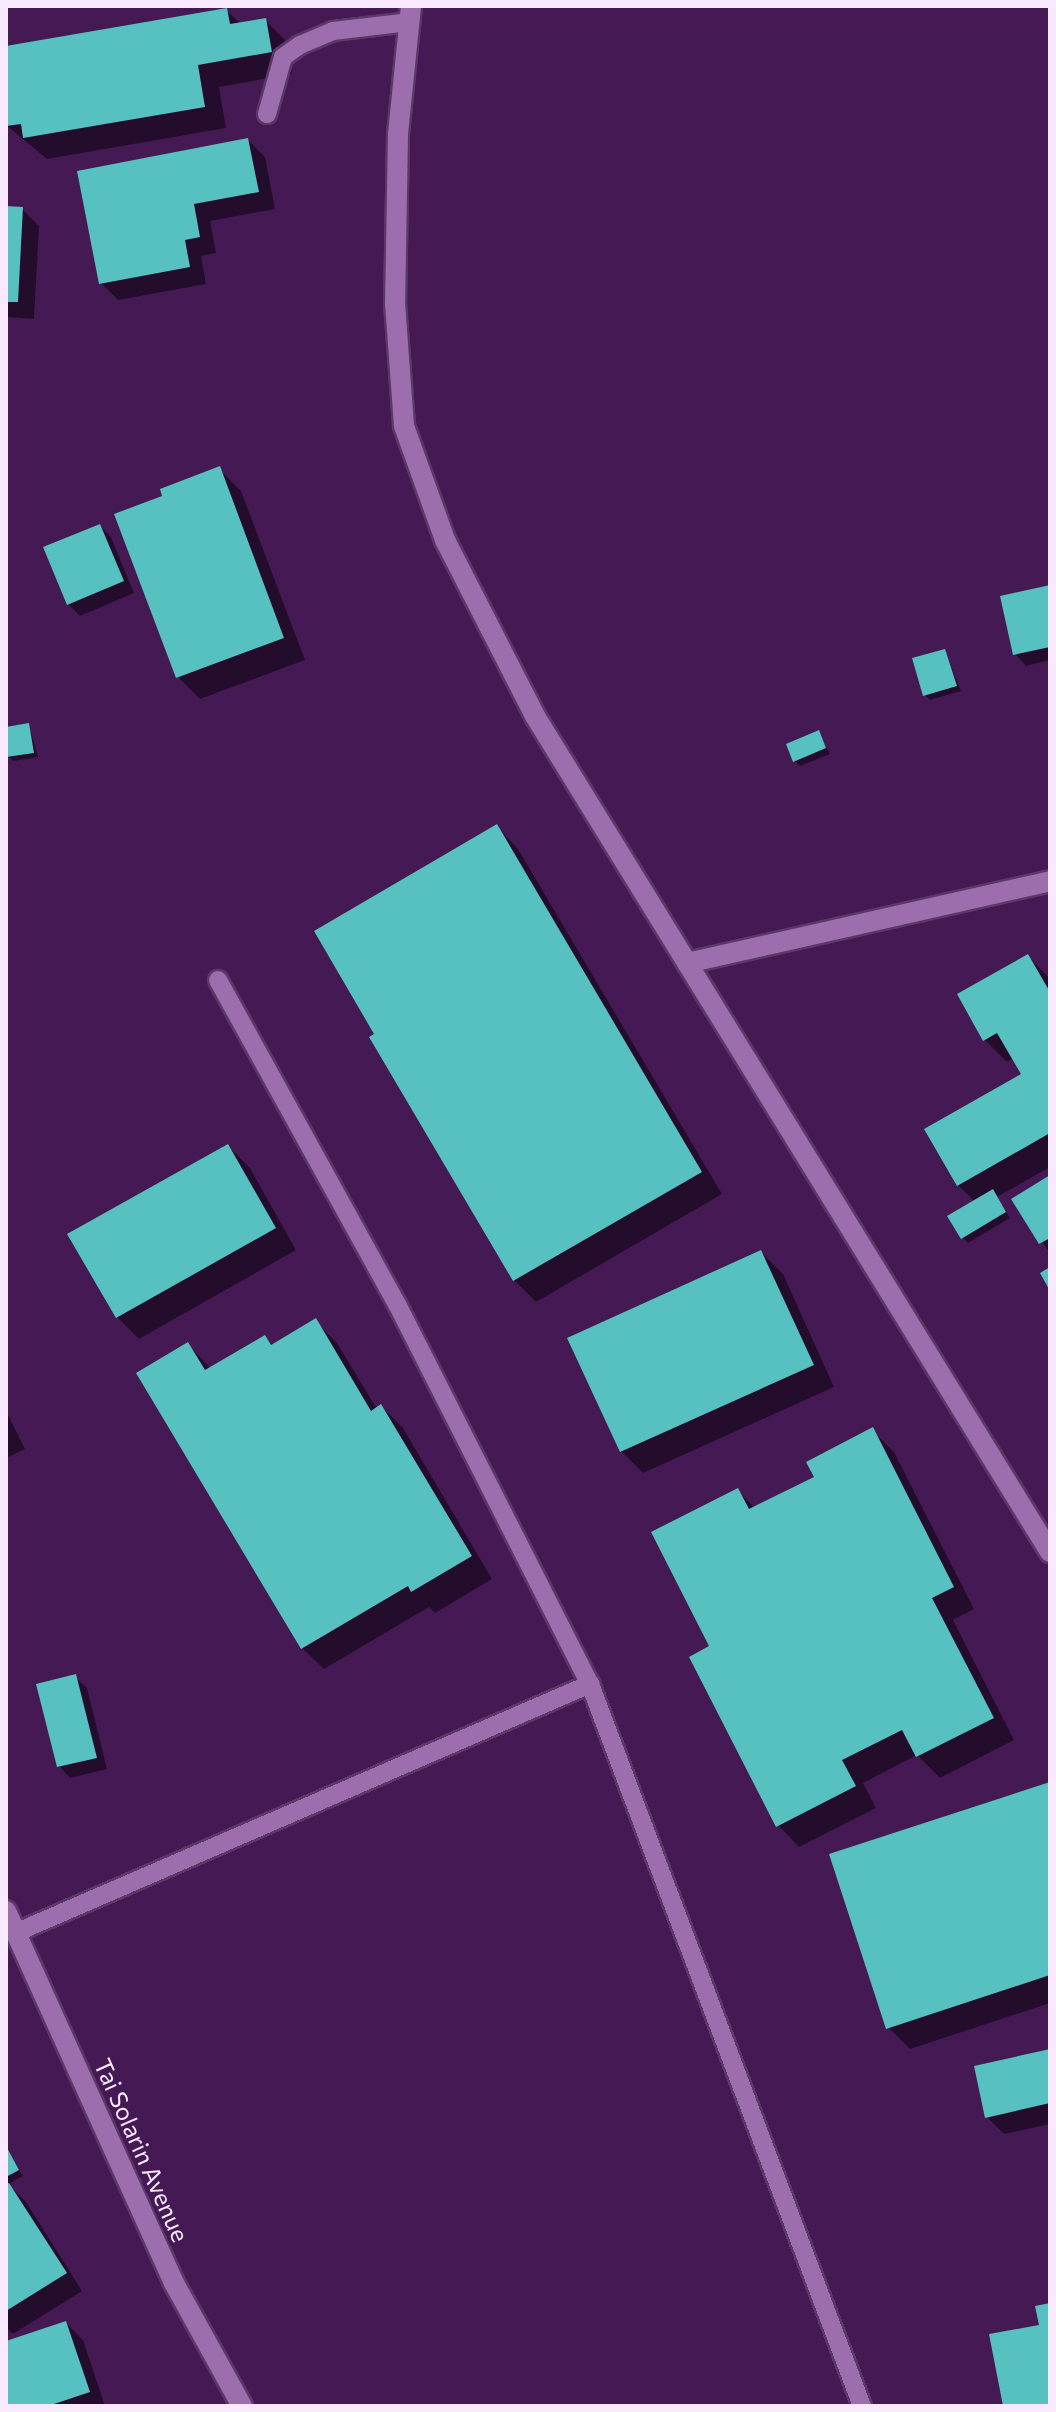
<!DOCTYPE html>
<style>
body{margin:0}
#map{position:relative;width:1056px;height:2412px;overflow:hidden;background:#451a54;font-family:Commissioner,sans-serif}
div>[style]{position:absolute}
.shadow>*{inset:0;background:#0007}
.building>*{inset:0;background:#57c0c1}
.roads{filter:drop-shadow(2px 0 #5b3868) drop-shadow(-2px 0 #5b3868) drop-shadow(0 2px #5b3868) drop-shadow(0 -2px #5b3868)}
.service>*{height:18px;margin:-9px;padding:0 9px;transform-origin:9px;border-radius:9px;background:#9c6eae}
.minor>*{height:20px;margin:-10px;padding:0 10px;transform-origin:10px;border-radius:10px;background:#9c6eae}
span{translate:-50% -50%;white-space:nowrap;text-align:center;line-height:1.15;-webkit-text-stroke:8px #451a54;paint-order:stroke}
.street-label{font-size:24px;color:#f8e9fe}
.frame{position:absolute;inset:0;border:8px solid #f8e9fe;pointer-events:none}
</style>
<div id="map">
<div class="shadow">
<i style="clip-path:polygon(226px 10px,241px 24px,265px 20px,287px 42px,292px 74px,219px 87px,226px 128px,47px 159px,6px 125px,6px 48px)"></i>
<i style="clip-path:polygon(248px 140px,265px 157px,275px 209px,210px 221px,216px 253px,201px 256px,206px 284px,118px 300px,101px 283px)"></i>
<i style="clip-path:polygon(6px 208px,22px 209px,39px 226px,34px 319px,6px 317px)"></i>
<i style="clip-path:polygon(219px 469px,241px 491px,305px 660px,200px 699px,178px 677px,165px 498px)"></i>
<i style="clip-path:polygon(100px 526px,111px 537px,134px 593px,80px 616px,68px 604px)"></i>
<i style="clip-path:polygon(1050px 588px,1050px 660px,1026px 666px,1015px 654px)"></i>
<i style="clip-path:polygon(945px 651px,961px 691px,930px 700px,925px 695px)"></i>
<i style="clip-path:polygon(29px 725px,38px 757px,13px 761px,8px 756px,6px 729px)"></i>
<i style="clip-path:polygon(818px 733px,830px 754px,800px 766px,795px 761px)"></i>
<i style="clip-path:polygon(497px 827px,518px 849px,722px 1194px,536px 1302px,514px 1280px,377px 1035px)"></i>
<i style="clip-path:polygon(1028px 956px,1050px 979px,1050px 1167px,997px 1197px,1010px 1218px,968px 1243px,963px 1238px,975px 1202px,958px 1185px,1024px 1075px,1014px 1058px,1007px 1062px,985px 1040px)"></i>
<i style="clip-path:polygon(228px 1146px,250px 1168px,296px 1250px,139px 1339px,117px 1317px)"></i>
<i style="clip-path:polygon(1050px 1179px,1050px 1253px,1014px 1200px)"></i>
<i style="clip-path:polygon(761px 1252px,783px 1274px,834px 1387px,643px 1473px,621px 1451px)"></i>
<i style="clip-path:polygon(315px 1321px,337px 1343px,377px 1409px,381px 1406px,403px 1428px,492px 1579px,435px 1613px,429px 1607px,324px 1669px,302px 1648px,188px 1344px,211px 1369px,265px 1337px,273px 1346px)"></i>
<i style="clip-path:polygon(6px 1411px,25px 1449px,6px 1458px)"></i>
<i style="clip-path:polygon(872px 1430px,894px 1452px,974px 1609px,953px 1620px,1014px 1740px,940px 1778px,917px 1755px,863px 1783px,876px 1808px,799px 1847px,778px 1825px,712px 1647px,737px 1490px,755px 1508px,816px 1477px)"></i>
<i style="clip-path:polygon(75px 1677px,87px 1688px,107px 1769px,70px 1778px,59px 1766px)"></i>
<i style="clip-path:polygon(1050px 1784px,1050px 2003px,910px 2049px,888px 2027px)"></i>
<i style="clip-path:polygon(1050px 2051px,1050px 2124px,1004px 2134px,987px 2117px)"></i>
<i style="clip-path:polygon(6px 2148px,23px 2176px,8px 2184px,26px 2202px,82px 2291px,13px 2334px,6px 2327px)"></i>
<i style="clip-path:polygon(66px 2323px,83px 2340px,105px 2406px,6px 2406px,6px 2343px)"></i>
</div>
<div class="building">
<i style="clip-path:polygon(227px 8px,230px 24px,266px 18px,272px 52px,198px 65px,205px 107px,23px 138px,21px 124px,6px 126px,6px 46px)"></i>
<i style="clip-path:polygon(248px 138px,259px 192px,194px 204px,200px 237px,185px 240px,190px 267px,99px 284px,77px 171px)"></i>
<i style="clip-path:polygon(6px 206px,23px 207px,18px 302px,6px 302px)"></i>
<i style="clip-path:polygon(220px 466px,284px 638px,176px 678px,114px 514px,162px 496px,160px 489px)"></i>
<i style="clip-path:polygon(100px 524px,124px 581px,67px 605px,43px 547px)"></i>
<i style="clip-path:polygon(1050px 585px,1050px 647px,1013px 655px,1000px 596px)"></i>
<i style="clip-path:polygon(945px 649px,957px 686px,923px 696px,912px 658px)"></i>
<i style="clip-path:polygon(29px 723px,34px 753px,6px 757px,6px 727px)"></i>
<i style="clip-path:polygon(819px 730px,826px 748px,793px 762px,786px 744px)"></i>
<i style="clip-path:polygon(497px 824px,702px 1172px,513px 1281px,369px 1037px,374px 1034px,314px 931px)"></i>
<i style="clip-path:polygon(1028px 954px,1050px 992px,1050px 1133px,957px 1186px,924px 1129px,1021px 1074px,997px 1033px,983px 1041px,957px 994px)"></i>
<i style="clip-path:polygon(228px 1144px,276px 1228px,116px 1318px,67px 1234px)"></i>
<i style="clip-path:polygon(1050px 1175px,1050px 1238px,1039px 1244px,1011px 1199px)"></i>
<i style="clip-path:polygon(993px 1189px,1006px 1212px,961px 1239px,947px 1216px)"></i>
<i style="clip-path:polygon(761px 1250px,814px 1365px,620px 1452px,567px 1338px)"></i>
<i style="clip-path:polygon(1050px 1267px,1050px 1291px,1040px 1273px)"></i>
<i style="clip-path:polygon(316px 1318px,371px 1411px,381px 1404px,472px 1556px,411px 1592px,408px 1586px,301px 1649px,136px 1373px,188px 1342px,205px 1370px,265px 1335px,271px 1345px)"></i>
<i style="clip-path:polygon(873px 1427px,954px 1587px,932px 1598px,994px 1718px,916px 1757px,902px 1730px,842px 1760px,856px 1786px,776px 1827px,689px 1657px,709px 1646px,651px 1532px,738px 1488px,749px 1509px,814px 1477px,806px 1462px)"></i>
<i style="clip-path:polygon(76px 1674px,97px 1758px,57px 1767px,36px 1684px)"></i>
<i style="clip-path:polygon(1050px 1782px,1050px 1975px,886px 2029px,829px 1854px)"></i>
<i style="clip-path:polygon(1050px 2049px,1050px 2103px,985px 2118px,974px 2066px)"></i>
<i style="clip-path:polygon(6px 2146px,19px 2170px,6px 2177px)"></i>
<i style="clip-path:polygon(9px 2183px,67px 2273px,6px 2311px,6px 2184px)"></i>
<i style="clip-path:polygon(1050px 2303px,1050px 2406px,1003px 2406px,989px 2334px,1039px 2325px,1035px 2306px)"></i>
<i style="clip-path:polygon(66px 2321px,90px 2392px,48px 2406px,6px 2406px,6px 2341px)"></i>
</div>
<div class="roads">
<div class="service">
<i style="left:267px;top:114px;width:59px;rotate:-74.3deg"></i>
<i style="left:283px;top:57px;width:21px;rotate:-35deg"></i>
<i style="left:300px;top:45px;width:36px;rotate:-23deg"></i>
<i style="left:333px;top:31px;width:78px;rotate:-6.7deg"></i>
<i style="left:218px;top:980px;width:370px;rotate:61.1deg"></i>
<i style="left:397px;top:1304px;width:426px;rotate:63.1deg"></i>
<i style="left:590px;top:1684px;width:772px;rotate:69.36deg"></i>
<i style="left:15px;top:1933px;width:627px;rotate:-23.41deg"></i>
</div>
<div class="minor">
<i style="left:411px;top:6px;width:130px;rotate:95.8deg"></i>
<i style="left:398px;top:135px;width:168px;rotate:91deg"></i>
<i style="left:395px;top:303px;width:123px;rotate:85.8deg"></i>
<i style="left:404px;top:426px;width:121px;rotate:70.2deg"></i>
<i style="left:445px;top:540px;width:198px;rotate:62.9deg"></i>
<i style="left:535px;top:716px;width:982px;rotate:58.37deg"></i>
<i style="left:687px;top:963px;width:372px;rotate:-12.7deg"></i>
<i style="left:6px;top:1911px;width:408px;rotate:65.7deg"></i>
<i style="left:174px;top:2283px;width:141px;rotate:61.1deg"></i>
</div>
</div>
<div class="street-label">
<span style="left:142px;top:2150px;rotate:66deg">Tai Solarin Avenue</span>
</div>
<div class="frame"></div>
</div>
